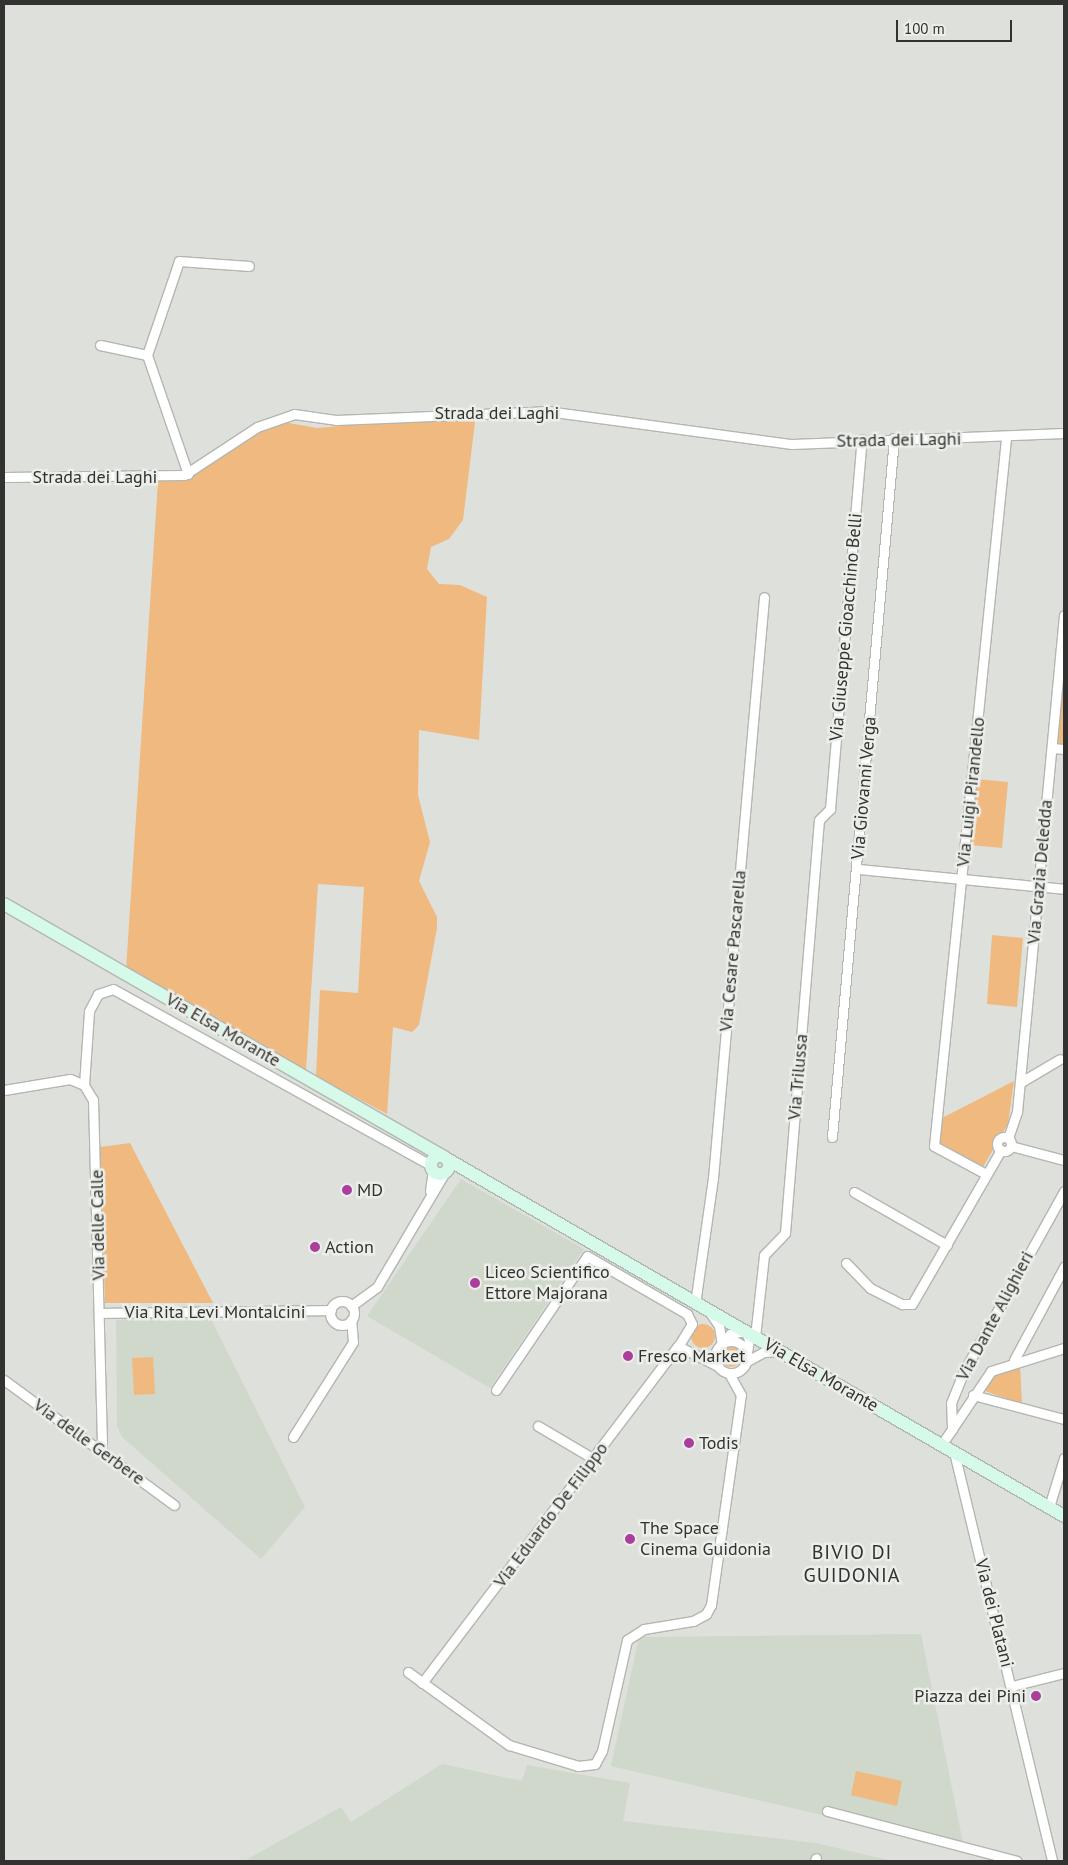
<!DOCTYPE html>
<style>
body{margin:0}
#map{position:relative;width:1068px;height:1865px;overflow:hidden;background:#dee1db;font-family:"PT Sans",sans-serif}
div>[style]{position:absolute}
.built>*{inset:0;background:#d0d7cb}
.green>*{inset:0;background:#f0b97f}
.round{border-radius:50%}
.roads{filter:drop-shadow(1px 0 #b3b6b1) drop-shadow(-1px 0 #b3b6b1) drop-shadow(0 1px #b3b6b1) drop-shadow(0 -1px #b3b6b1)}
.street>*{height:9px;margin:-4.5px;padding:0 4.5px;transform-origin:4.5px;border-radius:4.5px;background:#fff}
.street>.ring{margin:-4.5px;padding:0;box-sizing:content-box;background:none;border:9px solid #fff;border-radius:50%}
.secondary>*{height:12px;margin:-6px;padding:0 6px;transform-origin:6px;border-radius:6px;background:#d5fae9}
.secondary>.ring{margin:-6px;padding:0;box-sizing:content-box;background:none;border:12px solid #d5fae9;border-radius:50%}
.dots>*{width:14px;height:14px;translate:-50% -50%;box-sizing:border-box;border:2px solid #ebeee9;border-radius:50%}
span{translate:-50% -50%;white-space:nowrap;text-align:center;line-height:1.15;-webkit-text-stroke:5px #ebeee9;paint-order:stroke}
.street-label{font-size:18px;color:#323331}
.poi-label{font-size:18px;color:#323331}
.left{translate:0 -50%;text-align:left}
.right{translate:-100% -50%;text-align:right}
.quarter-label{font-size:20px;color:#323331;letter-spacing:1px}
.frame{position:absolute;inset:0;border:5px solid #323331;pointer-events:none}
.scale{position:absolute;left:896px;top:20px;width:116px;height:22px;box-sizing:border-box;border:2px solid #323331;border-top:0;padding-left:6px;font-size:15px;line-height:18px;white-space:nowrap;color:#323331;-webkit-text-stroke:4px #ebeee9;paint-order:stroke}
</style>
<div id="map">
<div class="built">
<i style="clip-path:polygon(461px 1179px,584px 1249px,490px 1388px,367px 1316px)"></i>
<i style="clip-path:polygon(209px 1315px,305px 1507px,261px 1559px,122px 1437px,117px 1426px,116px 1320px)"></i>
<i style="clip-path:polygon(921px 1634px,964px 1848px,611px 1766px,639px 1637px)"></i>
<i style="clip-path:polygon(442px 1764px,522px 1781px,527px 1765px,630px 1783px,623px 1821px,816px 1843px,892px 1861px,244px 1861px,341px 1807px,351px 1822px)"></i>
</div>
<div class="green">
<i style="clip-path:polygon(476px 414px,463px 520px,449px 539px,431px 547px,427px 569px,439px 584px,460px 585px,487px 597px,479px 740px,419px 730px,418px 795px,430px 842px,419px 881px,437px 917px,437px 928px,419px 1025px,412px 1032px,393px 1027px,387px 1114px,316px 1076px,320px 990px,358px 993px,364px 887px,318px 884px,306px 1070px,126px 970px,158px 481px,198px 473px,249px 436px,283px 422px,317px 428px)"></i>
<i style="clip-path:polygon(1063px 674px,1064px 674px,1064px 745px,1056px 744px)"></i>
<i style="clip-path:polygon(976px 779px,1008px 782px,1002px 848px,970px 845px)"></i>
<i style="clip-path:polygon(992px 935px,1023px 938px,1017px 1007px,987px 1004px)"></i>
<i style="clip-path:polygon(1014px 1081px,1008px 1124px,983px 1167px,939px 1143px,942px 1118px)"></i>
<i style="clip-path:polygon(130px 1143px,213px 1303px,105px 1303px,100px 1147px)"></i>
<i class="round" style="left:691px;top:1324px;width:24px;height:24px"></i>
<i class="round" style="left:721px;top:1347px;width:20px;height:20px"></i>
<i style="clip-path:polygon(153px 1357px,155px 1394px,134px 1395px,132px 1358px)"></i>
<i style="clip-path:polygon(1020px 1364px,1022px 1404px,979px 1389px,988px 1377px)"></i>
<i style="clip-path:polygon(856px 1771px,902px 1781px,897px 1806px,851px 1795px)"></i>
</div>
<div class="roads">
<div class="street">
<i style="left:100px;top:345px;width:48px;rotate:12deg"></i>
<i style="left:188px;top:474px;width:126px;rotate:-109deg"></i>
<i style="left:147px;top:355px;width:99px;rotate:-71.2deg"></i>
<i style="left:179px;top:261px;width:70px;rotate:4.1deg"></i>
<i style="left:4px;top:477px;width:180px;rotate:-0.6deg"></i>
<i style="left:184px;top:475px;width:87px;rotate:-33.3deg"></i>
<i style="left:257px;top:427px;width:39px;rotate:-19deg"></i>
<i style="left:294px;top:414px;width:42px;rotate:8.1deg"></i>
<i style="left:336px;top:420px;width:211px;rotate:-2.4deg"></i>
<i style="left:547px;top:411px;width:247px;rotate:7.7deg"></i>
<i style="left:792px;top:444px;width:272px;rotate:-2.3deg"></i>
<i style="left:1052px;top:748px;width:12px;rotate:5deg"></i>
<i style="left:858px;top:869px;width:207px;rotate:5.5deg"></i>
<i style="left:1021px;top:1082px;width:45px;rotate:-30.5deg"></i>
<i style="left:84px;top:1085px;width:74px;rotate:-86.1deg"></i>
<i style="left:89px;top:1011px;width:19px;rotate:-62deg"></i>
<i style="left:98px;top:994px;width:16px;rotate:-18deg"></i>
<i style="left:113px;top:989px;width:365px;rotate:29deg"></i>
<i style="left:4px;top:1090px;width:67px;rotate:-9.5deg"></i>
<i style="left:70px;top:1079px;width:15px;rotate:23deg"></i>
<i style="left:84px;top:1085px;width:17px;rotate:59deg"></i>
<i style="left:93px;top:1100px;width:352px;rotate:88.5deg"></i>
<i style="left:832px;top:1137px;width:702px;rotate:-84.93deg"></i>
<i class="ring" style="left:997px;top:1137px;width:5px;height:5px"></i>
<i style="left:1008px;top:1138px;width:28px;rotate:-71deg"></i>
<i style="left:1017px;top:1112px;width:499px;rotate:-84.6deg"></i>
<i style="left:1011px;top:1146px;width:55px;rotate:14.8deg"></i>
<i style="left:986px;top:1174px;width:59px;rotate:-151.7deg"></i>
<i style="left:934px;top:1146px;width:711px;rotate:-84.19deg"></i>
<i style="left:430px;top:1191px;width:22px;rotate:-82deg"></i>
<i style="left:854px;top:1192px;width:107px;rotate:29.7deg"></i>
<i style="left:846px;top:1263px;width:35px;rotate:46deg"></i>
<i style="left:870px;top:1288px;width:36px;rotate:27deg"></i>
<i style="left:902px;top:1304px;width:10px"></i>
<i style="left:912px;top:1304px;width:178px;rotate:-60deg"></i>
<i class="ring" style="left:330px;top:1301px;width:15px;height:15px"></i>
<i style="left:695px;top:1304px;width:127px;rotate:-81.9deg"></i>
<i style="left:713px;top:1178px;width:583px;rotate:-84.98deg"></i>
<i style="left:351px;top:1306px;width:32px;rotate:-36deg"></i>
<i style="left:377px;top:1287px;width:134px;rotate:-59.4deg"></i>
<i style="left:100px;top:1313px;width:231px;rotate:-0.7deg"></i>
<i style="left:711px;top:1314px;width:14px;rotate:56deg"></i>
<i style="left:719px;top:1326px;width:18px;rotate:81deg"></i>
<i style="left:755px;top:1337px;width:82px;rotate:-83.7deg"></i>
<i style="left:764px;top:1255px;width:30px;rotate:-46deg"></i>
<i style="left:785px;top:1233px;width:414px;rotate:-85.3deg"></i>
<i style="left:819px;top:820px;width:16px;rotate:-45deg"></i>
<i style="left:830px;top:809px;width:371px;rotate:-85.1deg"></i>
<i class="ring" style="left:715px;top:1341px;width:23px;height:23px"></i>
<i style="left:722px;top:1344px;width:13px;rotate:-51deg"></i>
<i style="left:730px;top:1334px;width:15px;rotate:-11deg"></i>
<i style="left:745px;top:1331px;width:9px;rotate:63deg"></i>
<i style="left:749px;top:1339px;width:15px;rotate:98deg"></i>
<i style="left:1014px;top:1360px;width:106px;rotate:-61.7deg"></i>
<i style="left:747px;top:1361px;width:19px;rotate:-28deg"></i>
<i style="left:764px;top:1352px;width:15px;rotate:-4deg"></i>
<i style="left:4px;top:1380px;width:211px;rotate:36.3deg"></i>
<i style="left:496px;top:1390px;width:162px;rotate:-55.8deg"></i>
<i style="left:587px;top:1256px;width:116px;rotate:30.1deg"></i>
<i style="left:687px;top:1314px;width:11px;rotate:63deg"></i>
<i style="left:692px;top:1324px;width:26px;rotate:122deg"></i>
<i style="left:678px;top:1346px;width:45px;rotate:26.6deg"></i>
<i style="left:973px;top:1395px;width:94px;rotate:14.8deg"></i>
<i style="left:538px;top:1426px;width:65px;rotate:30.5deg"></i>
<i style="left:952px;top:1429px;width:70px;rotate:-56.1deg"></i>
<i style="left:991px;top:1371px;width:77px;rotate:-17.5deg"></i>
<i style="left:293px;top:1437px;width:112px;rotate:-57.7deg"></i>
<i style="left:353px;top:1342px;width:22px;rotate:-95deg"></i>
<i style="left:941px;top:1445px;width:19px;rotate:-55deg"></i>
<i style="left:952px;top:1429px;width:26px;rotate:-92deg"></i>
<i style="left:951px;top:1403px;width:35px;rotate:-68deg"></i>
<i style="left:964px;top:1371px;width:206px;rotate:-60.9deg"></i>
<i style="left:954px;top:1452px;width:421px;rotate:76.5deg"></i>
<i style="left:1049px;top:1507px;width:51px;rotate:-73deg"></i>
<i style="left:408px;top:1672px;width:125px;rotate:35.9deg"></i>
<i style="left:509px;top:1745px;width:72px;rotate:16.9deg"></i>
<i style="left:578px;top:1766px;width:17px;rotate:-7deg"></i>
<i style="left:595px;top:1764px;width:15px;rotate:-62deg"></i>
<i style="left:602px;top:1751px;width:114px;rotate:-77.3deg"></i>
<i style="left:627px;top:1640px;width:20px;rotate:-33deg"></i>
<i style="left:644px;top:1629px;width:50px;rotate:-9.3deg"></i>
<i style="left:693px;top:1621px;width:15px;rotate:-28deg"></i>
<i style="left:706px;top:1614px;width:10px;rotate:-61deg"></i>
<i style="left:711px;top:1605px;width:212px;rotate:-81.9deg"></i>
<i style="left:741px;top:1395px;width:25px;rotate:-119deg"></i>
<i style="left:422px;top:1683px;width:423px;rotate:-52.8deg"></i>
<i style="left:1012px;top:1686px;width:54px;rotate:-14deg"></i>
<i style="left:827px;top:1811px;width:196px;rotate:14.7deg"></i>
<i style="left:815px;top:1861px;width:3px;rotate:-72deg"></i>
</div>
<div class="secondary">
<i style="left:4px;top:904px;width:505px;rotate:29.91deg"></i>
<i class="ring" style="left:431px;top:1156px;width:6px;height:6px"></i>
<i style="left:447px;top:1159px;width:713px;rotate:30.05deg"></i>
</div>
</div>
<div class="dots">
<i style="left:347px;top:1190px;background:#aa3e9d"></i>
<i style="left:315px;top:1247px;background:#aa3e9d"></i>
<i style="left:475px;top:1283px;background:#aa3e9d"></i>
<i style="left:628px;top:1356px;background:#aa3e9d"></i>
<i style="left:689px;top:1443px;background:#aa3e9d"></i>
<i style="left:630px;top:1539px;background:#aa3e9d"></i>
<i style="left:1036px;top:1696px;background:#aa3e9d"></i>
</div>
<div class="street-label">
<span style="left:497px;top:413px">Strada dei Laghi</span>
<span style="left:899px;top:440px;rotate:-1deg">Strada dei Laghi</span>
<span style="left:95px;top:477px">Strada dei Laghi</span>
<span style="left:846px;top:627px;rotate:-85deg">Via Giuseppe Gioacchino Belli</span>
<span style="left:864px;top:788px;rotate:-85deg">Via Giovanni Verga</span>
<span style="left:971px;top:792px;rotate:-84deg">Via Luigi Pirandello</span>
<span style="left:1040px;top:872px;rotate:-85deg">Via Grazia Deledda</span>
<span style="left:733px;top:951px;rotate:-85deg">Via Cesare Pascarella</span>
<span style="left:223px;top:1030px;rotate:30deg">Via Elsa Morante</span>
<span style="left:798px;top:1077px;rotate:-85deg">Via Trilussa</span>
<span style="left:98px;top:1225px;rotate:-91deg">Via delle Calle</span>
<span style="left:215px;top:1312px">Via Rita Levi Montalcini</span>
<span style="left:995px;top:1316px;rotate:-62deg">Via Dante Alighieri</span>
<span style="left:821px;top:1375px;rotate:30deg">Via Elsa Morante</span>
<span style="left:89px;top:1442px;rotate:36deg">Via delle Gerbere</span>
<span style="left:551px;top:1515px;rotate:-53deg">Via Eduardo De Filippo</span>
<span style="left:994px;top:1613px;rotate:76deg">Via dei Platani</span>
</div>
<div class="poi-label">
<span class="left" style="left:357px;top:1190px">MD</span>
<span class="left" style="left:325px;top:1247px">Action</span>
<span class="left" style="left:485px;top:1283px">Liceo Scientifico<br>Ettore Majorana</span>
<span class="left" style="left:638px;top:1356px">Fresco Market</span>
<span class="left" style="left:699px;top:1443px">Todis</span>
<span class="left" style="left:640px;top:1539px">The Space<br>Cinema Guidonia</span>
<span class="right" style="left:1026px;top:1696px">Piazza dei Pini</span>
</div>
<div class="quarter-label">
<span style="left:852px;top:1564px">BIVIO DI<br>GUIDONIA</span>
</div>
<div class="frame"></div>
<div class="scale">100 m</div>
</div>
